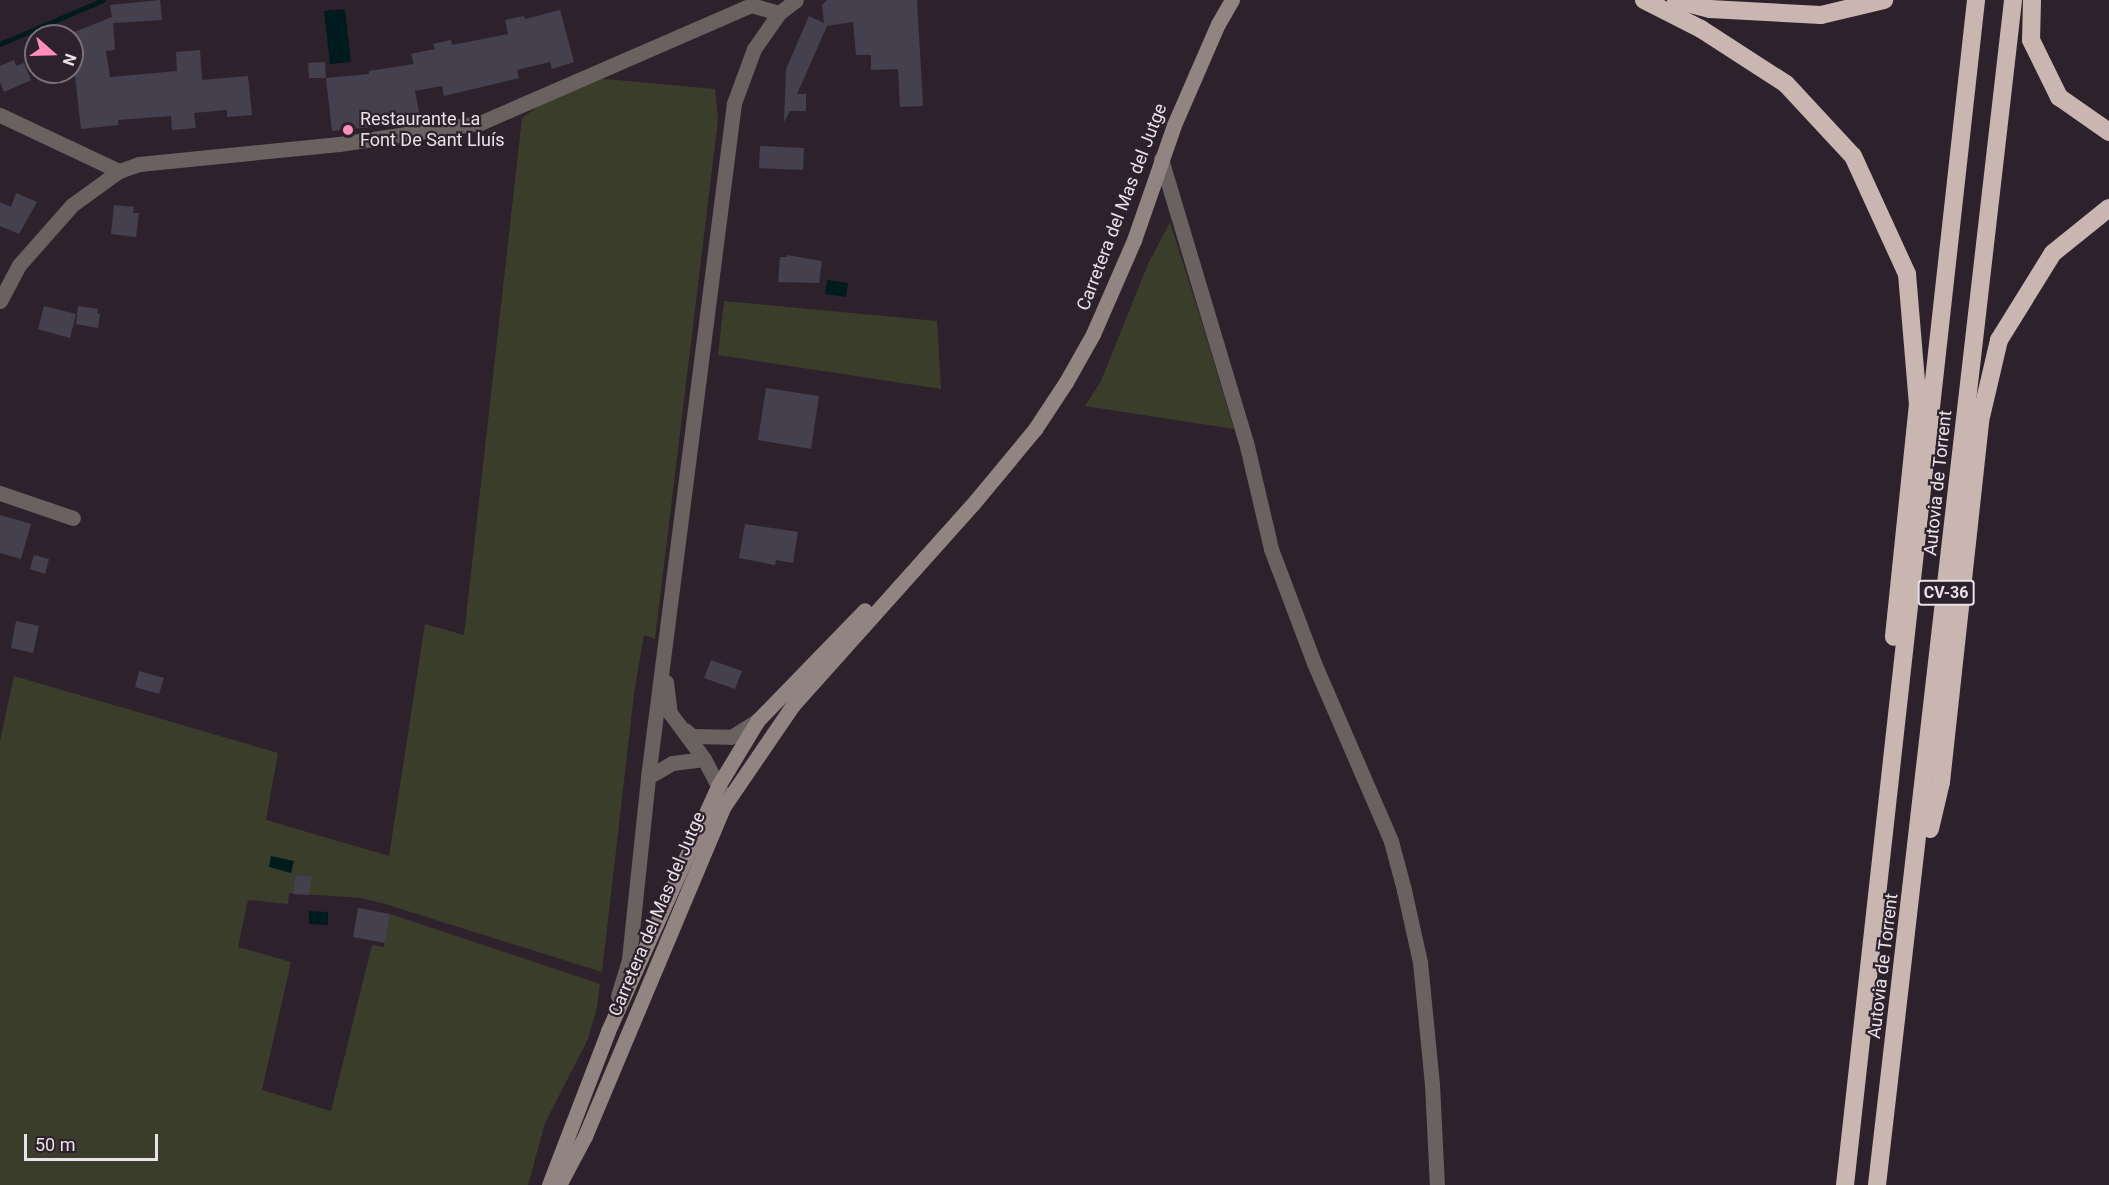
<!DOCTYPE html>
<meta charset="utf-8">
<style>
body{margin:0}
#map{position:relative;width:2109px;height:1185px;overflow:hidden;background:#2d222c;font-family:Roboto,sans-serif}
div>[style]{position:absolute}
.green>*{inset:0;background:#3b3d2b}
.water>*{inset:0;background:#001b1e}
.stream>*{height:5px;margin:-2.5px;padding:0 2.5px;transform-origin:2.5px;border-radius:2.5px;background:#001b1e}
.building>*{inset:0;background:#45404e}
.street>*{height:15px;margin:-7.5px;padding:0 7.5px;transform-origin:7.5px;border-radius:7.5px;background:#6a6260}
.secondary>*{height:15px;margin:-7.5px;padding:0 7.5px;transform-origin:7.5px;border-radius:7.5px;background:#918481}
.highway>*{height:18px;margin:-9px;padding:0 9px;transform-origin:9px;border-radius:9px;background:#c9b6b1}
.dots>*{width:16px;height:16px;translate:-50% -50%;box-sizing:border-box;border:3px solid #2d222c;border-radius:50%}
span{translate:-50% -50%;white-space:nowrap;text-align:center;line-height:1.15;-webkit-text-stroke:4.5px #2d222c;paint-order:stroke}
.shield-label span{padding:2px 4px;background:#2d222c;border:2px solid;border-radius:4px;-webkit-text-stroke-width:0}
.shield-label{font-size:16px;color:#e9e2e8;font-weight:700}
.poi-label{font-size:18px;color:#e9e2e8}
.left{translate:0 -50%;text-align:left}
.street-label{font-size:18px;color:#e9e2e8}
.north{position:absolute;left:24px;top:24px;width:60px;height:60px;box-sizing:border-box;background:#2d222c;border:2px solid #786f77;border-radius:50%;rotate:110deg;font-size:16px;font-weight:700;line-height:24px;text-align:center;color:#e9e2e8}
.north::after{content:'';display:block;margin:auto;width:21px;height:27px;background:#ff8eba;clip-path:polygon(50% 0,100% 100%,50% 72%,0 100%)}
.scale{position:absolute;left:24px;top:1134px;width:134px;height:27px;box-sizing:border-box;border:3px solid #e9e2e8;border-top:0;padding-left:8px;font-size:18px;line-height:21px;white-space:nowrap;color:#e9e2e8;-webkit-text-stroke:4px #2d222c;paint-order:stroke}
</style>
<div id="map">
<div class="green">
<i style="clip-path:polygon(595px 78px,715px 89px,718px 120px,655px 639px,644px 635px,634px 694px,602px 972px,382px 903px,361px 898px,289px 893px,288px 904px,248px 900px,238px 947px,291px 962px,262px 1090px,331px 1111px,372px 945px,384px 947px,390px 914px,600px 984px,597px 1007px,588px 1039px,545px 1123px,528px 1185px,0 1185px,0 741px,14px 676px,278px 753px,266px 820px,389px 856px,425px 624px,464px 635px,522px 118px,548px 99px)"></i>
<i style="clip-path:polygon(1170px 222px,1197px 307px,1234px 429px,1085px 406px,1101px 381px,1148px 264px)"></i>
<i style="clip-path:polygon(724px 301px,937px 321px,941px 389px,718px 355px)"></i>
</div>
<div class="water">
<i style="clip-path:polygon(345px 9px,351px 62px,330px 64px,324px 11px)"></i>
<i style="clip-path:polygon(827px 280px,848px 283px,846px 297px,825px 294px)"></i>
<i style="clip-path:polygon(271px 856px,294px 861px,291px 873px,269px 867px)"></i>
<i style="clip-path:polygon(309px 911px,328px 912px,328px 925px,309px 924px)"></i>
</div>
<div class="stream">
<i style="left:0;top:44px;width:112px;rotate:-23.1deg"></i>
</div>
<div class="building">
<i style="clip-path:polygon(160px 0,162px 20px,113px 23px,115px 50px,106px 51px,110px 77px,177px 71px,176px 52px,200px 50px,202px 80px,248px 76px,252px 115px,227px 117px,227px 110px,194px 113px,196px 128px,172px 130px,171px 116px,118px 120px,119px 125px,81px 129px,75px 76px,72px 76px,72px 33px,112px 17px,110px 5px)"></i>
<i style="clip-path:polygon(827px 0,917px 0,923px 106px,900px 107px,898px 69px,871px 70px,871px 55px,856px 55px,853px 22px,827px 26px,797px 94px,806px 94px,806px 111px,790px 111px,784px 122px,786px 69px,809px 16px,824px 23px,822px 5px)"></i>
<i style="clip-path:polygon(560px 10px,574px 62px,552px 69px,550px 62px,517px 70px,519px 78px,444px 96px,442px 86px,415px 91px,421px 122px,332px 131px,326px 78px,369px 74px,369px 71px,414px 64px,411px 54px,435px 49px,433px 44px,451px 40px,452px 45px,508px 34px,505px 20px,524px 16px,525px 19px)"></i>
<i style="clip-path:polygon(14px 60px,16px 66px,24px 63px,31px 80px,4px 92px,0 82px,0 66px)"></i>
<i style="clip-path:polygon(325px 62px,326px 78px,309px 78px,308px 63px)"></i>
<i style="clip-path:polygon(760px 146px,804px 148px,803px 170px,759px 168px)"></i>
<i style="clip-path:polygon(16px 193px,37px 202px,19px 234px,0 226px,0 202px,11px 207px)"></i>
<i style="clip-path:polygon(114px 205px,134px 207px,133px 213px,139px 213px,136px 237px,111px 234px)"></i>
<i style="clip-path:polygon(787px 255px,822px 261px,819px 283px,778px 282px,780px 257px,787px 257px)"></i>
<i style="clip-path:polygon(44px 306px,76px 314px,70px 338px,38px 329px)"></i>
<i style="clip-path:polygon(78px 306px,98px 309px,97px 313px,100px 314px,98px 328px,76px 324px)"></i>
<i style="clip-path:polygon(766px 388px,819px 396px,811px 449px,758px 440px)"></i>
<i style="clip-path:polygon(0 515px,31px 524px,21px 559px,0 553px)"></i>
<i style="clip-path:polygon(745px 524px,798px 532px,793px 563px,776px 560px,775px 565px,739px 558px)"></i>
<i style="clip-path:polygon(34px 555px,49px 559px,45px 574px,30px 569px)"></i>
<i style="clip-path:polygon(16px 621px,39px 626px,33px 653px,11px 648px)"></i>
<i style="clip-path:polygon(711px 660px,742px 671px,735px 689px,704px 678px)"></i>
<i style="clip-path:polygon(139px 671px,164px 678px,159px 694px,135px 687px)"></i>
<i style="clip-path:polygon(296px 875px,312px 877px,309px 895px,293px 894px)"></i>
<i style="clip-path:polygon(358px 908px,390px 914px,385px 943px,353px 937px)"></i>
</div>
<div class="street">
<i style="left:0;top:115px;width:132px;rotate:25.2deg"></i>
<i style="left:1161px;top:159px;width:295px;rotate:73.3deg"></i>
<i style="left:1246px;top:442px;width:110px;rotate:76.8deg"></i>
<i style="left:1271px;top:549px;width:122px;rotate:69.3deg"></i>
<i style="left:1314px;top:663px;width:194px;rotate:66.6deg"></i>
<i style="left:1391px;top:841px;width:51px;rotate:75.1deg"></i>
<i style="left:1404px;top:890px;width:74px;rotate:77.5deg"></i>
<i style="left:1420px;top:962px;width:123px;rotate:84.4deg"></i>
<i style="left:1432px;top:1084px;width:101px;rotate:87.2deg"></i>
<i style="left:0;top:301px;width:41px;rotate:-62.2deg"></i>
<i style="left:19px;top:265px;width:80px;rotate:-48.5deg"></i>
<i style="left:72px;top:205px;width:58px;rotate:-35.9deg"></i>
<i style="left:119px;top:171px;width:21px;rotate:-19deg"></i>
<i style="left:139px;top:164px;width:201px;rotate:-5.7deg"></i>
<i style="left:339px;top:144px;width:143px;rotate:-8.5deg"></i>
<i style="left:480px;top:123px;width:296px;rotate:-23.5deg"></i>
<i style="left:751px;top:5px;width:29px;rotate:16deg"></i>
<i style="left:0;top:493px;width:77px;rotate:18.9deg"></i>
<i style="left:666px;top:682px;width:31px;rotate:83deg"></i>
<i style="left:670px;top:713px;width:57px;rotate:53.5deg"></i>
<i style="left:704px;top:759px;width:41px;rotate:62.2deg"></i>
<i style="left:685px;top:730px;width:9px;rotate:41deg"></i>
<i style="left:692px;top:736px;width:39px;rotate:1deg"></i>
<i style="left:731px;top:737px;width:32px;rotate:-32deg"></i>
<i style="left:648px;top:777px;width:28px;rotate:-30deg"></i>
<i style="left:672px;top:763px;width:32px;rotate:-7deg"></i>
<i style="left:618px;top:996px;width:39px;rotate:-73deg"></i>
<i style="left:629px;top:959px;width:183px;rotate:-84deg"></i>
<i style="left:648px;top:777px;width:679px;rotate:-82.73deg"></i>
<i style="left:734px;top:103px;width:58px;rotate:-69.7deg"></i>
<i style="left:754px;top:49px;width:44px;rotate:-55.2deg"></i>
<i style="left:779px;top:13px;width:21px;rotate:-37deg"></i>
</div>
<div class="secondary">
<i style="left:549px;top:1185px;width:165px;rotate:-69deg"></i>
<i style="left:608px;top:1031px;width:269px;rotate:-65.8deg"></i>
<i style="left:718px;top:786px;width:77px;rotate:-58.8deg"></i>
<i style="left:758px;top:720px;width:153px;rotate:-45.8deg"></i>
<i style="left:559px;top:1185px;width:55px;rotate:-62deg"></i>
<i style="left:585px;top:1136px;width:358px;rotate:-67.2deg"></i>
<i style="left:724px;top:806px;width:122px;rotate:-55.7deg"></i>
<i style="left:793px;top:705px;width:268px;rotate:-48.2deg"></i>
<i style="left:972px;top:505px;width:99px;rotate:-50.3deg"></i>
<i style="left:1035px;top:429px;width:56px;rotate:-56.6deg"></i>
<i style="left:1066px;top:382px;width:55px;rotate:-60.6deg"></i>
<i style="left:1093px;top:334px;width:103px;rotate:-66.4deg"></i>
<i style="left:1134px;top:240px;width:122px;rotate:-70.8deg"></i>
<i style="left:1174px;top:125px;width:110px;rotate:-66.5deg"></i>
<i style="left:1218px;top:24px;width:28px;rotate:-60deg"></i>
</div>
<div class="highway">
<i style="left:1644px;top:0;width:64px;rotate:27deg"></i>
<i style="left:1701px;top:29px;width:101px;rotate:32.9deg"></i>
<i style="left:1786px;top:84px;width:98px;rotate:47.1deg"></i>
<i style="left:1853px;top:156px;width:130px;rotate:65.4deg"></i>
<i style="left:1907px;top:274px;width:130px;rotate:85.2deg"></i>
<i style="left:1918px;top:404px;width:234px;rotate:95.9deg"></i>
<i style="left:1676px;top:0;width:35px;rotate:15deg"></i>
<i style="left:1710px;top:9px;width:111px;rotate:3.1deg"></i>
<i style="left:1821px;top:15px;width:65px;rotate:-13.4deg"></i>
<i style="left:2032px;top:0;width:40px;rotate:91.4deg"></i>
<i style="left:2031px;top:40px;width:64px;rotate:63.8deg"></i>
<i style="left:2059px;top:97px;width:61px;rotate:35deg"></i>
<i style="left:1930px;top:829px;width:48px;rotate:-76.8deg"></i>
<i style="left:1941px;top:782px;width:363px;rotate:-83.8deg"></i>
<i style="left:1980px;top:421px;width:83px;rotate:-76.8deg"></i>
<i style="left:1999px;top:340px;width:102px;rotate:-58.2deg"></i>
<i style="left:2053px;top:253px;width:72px;rotate:-38.8deg"></i>
<i style="left:1845px;top:1185px;width:1192px;rotate:-83.69deg"></i>
<i style="left:1877px;top:1185px;width:1193px;rotate:-83.45deg"></i>
</div>
<div class="dots">
<i style="left:348px;top:130px;background:#ff8eba"></i>
</div>
<div class="shield-label">
<span style="left:1946px;top:593px">CV-36</span>
</div>
<div class="poi-label">
<span class="left" style="left:360px;top:130px">Restaurante La<br>Font De Sant Lluís</span>
</div>
<div class="street-label">
<span style="left:1122px;top:207px;rotate:-69deg">Carretera del Mas del Jutge</span>
<span style="left:1938px;top:483px;rotate:-84deg">Autovia de Torrent</span>
<span style="left:657px;top:914px;rotate:-67deg">Carretera del Mas del Jutge</span>
<span style="left:1883px;top:966px;rotate:-83deg">Autovia de Torrent</span>
</div>
<div class="north">N</div>
<div class="scale">50 m</div>
</div>
